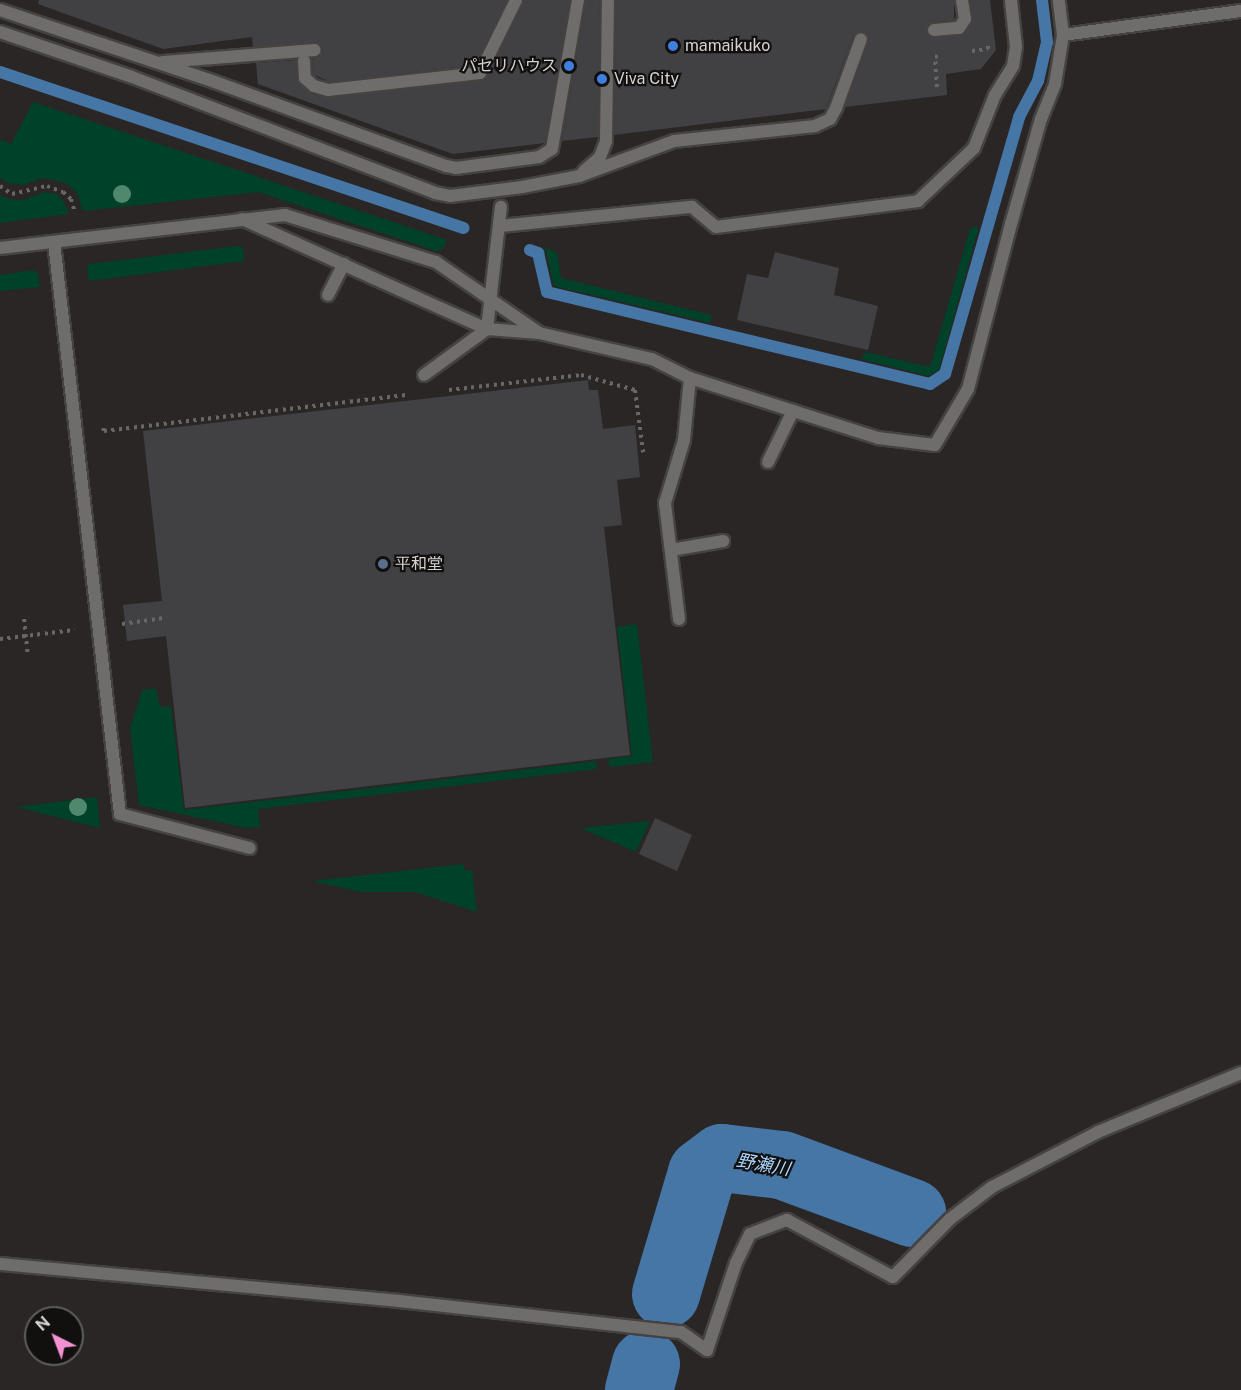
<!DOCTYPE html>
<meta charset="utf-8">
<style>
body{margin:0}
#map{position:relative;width:1241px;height:1390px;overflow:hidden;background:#292625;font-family:"Public Sans","Noto Sans JP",sans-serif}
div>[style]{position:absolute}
.green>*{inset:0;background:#00412a}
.stream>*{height:12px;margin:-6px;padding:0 6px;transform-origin:6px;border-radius:6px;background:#4676a6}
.river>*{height:68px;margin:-34px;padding:0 34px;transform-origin:34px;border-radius:34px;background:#4676a6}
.building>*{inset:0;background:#414144}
.path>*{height:4px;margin-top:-2px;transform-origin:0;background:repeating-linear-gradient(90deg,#696665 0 3px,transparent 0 7.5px)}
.roads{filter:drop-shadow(2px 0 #454241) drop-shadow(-2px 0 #454241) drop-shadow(0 2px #454241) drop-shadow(0 -2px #454241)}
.lane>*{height:12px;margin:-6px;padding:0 6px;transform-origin:6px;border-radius:6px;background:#6e6d6c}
.street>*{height:12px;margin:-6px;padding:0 6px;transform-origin:6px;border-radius:6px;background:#6e6d6c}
.trees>*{width:18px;height:18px;margin:-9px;border-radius:50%;background:#50886e}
.dots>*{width:16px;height:16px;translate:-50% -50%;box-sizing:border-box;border:3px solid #11100f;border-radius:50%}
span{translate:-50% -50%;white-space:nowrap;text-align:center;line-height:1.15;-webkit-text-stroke:4.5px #11100f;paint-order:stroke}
.poi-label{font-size:16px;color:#d5d3d2}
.left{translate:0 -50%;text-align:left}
.right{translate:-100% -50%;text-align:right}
.water-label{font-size:18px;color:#acd4fe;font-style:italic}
.north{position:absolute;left:24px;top:1306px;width:60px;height:60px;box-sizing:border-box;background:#11100f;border:2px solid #5f5e5d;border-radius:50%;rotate:318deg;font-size:16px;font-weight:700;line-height:24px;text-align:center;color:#d5d3d2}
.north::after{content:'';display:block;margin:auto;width:21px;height:27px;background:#f491d3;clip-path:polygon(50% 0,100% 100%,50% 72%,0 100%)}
</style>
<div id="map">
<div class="green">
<i style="clip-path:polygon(33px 102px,447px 240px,443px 249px,436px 251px,258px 192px,83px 211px,77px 193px,66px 183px,44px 178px,22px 185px,8px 183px,0 178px,0 139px,11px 144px)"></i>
<i style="clip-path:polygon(45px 192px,57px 194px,64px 202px,69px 214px,0 223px,0 195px,8px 199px,23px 200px)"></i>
<i style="clip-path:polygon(975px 226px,979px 227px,939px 370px,928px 376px,861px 359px,866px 352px,930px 367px,970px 229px)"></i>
<i style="clip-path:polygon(238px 246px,243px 247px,244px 261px,89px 281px,87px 268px,89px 264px)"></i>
<i style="clip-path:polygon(545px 248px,557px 252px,561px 278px,712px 315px,710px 323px,554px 286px)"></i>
<i style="clip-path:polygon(34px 270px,38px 273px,40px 287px,0 291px,0 275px)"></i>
<i style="clip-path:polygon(637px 624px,653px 762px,610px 767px,608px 759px,632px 756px,617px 627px)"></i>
<i style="clip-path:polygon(156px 688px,160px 707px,171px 706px,184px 810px,596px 761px,597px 769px,258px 809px,260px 827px,246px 828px,139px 805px,130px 729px,142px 690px)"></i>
<i style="clip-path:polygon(97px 797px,100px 828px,16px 807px)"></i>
<i style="clip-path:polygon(650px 821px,636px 852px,580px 828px)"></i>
<i style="clip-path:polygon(463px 864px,465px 871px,472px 870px,477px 912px,415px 892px,361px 892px,312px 881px)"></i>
</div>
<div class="stream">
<i style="left:0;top:72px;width:489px;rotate:18.6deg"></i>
<i style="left:530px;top:250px;width:9px;rotate:21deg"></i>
<i style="left:538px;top:253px;width:40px;rotate:77deg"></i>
<i style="left:547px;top:292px;width:394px;rotate:13.5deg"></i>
<i style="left:930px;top:384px;width:18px;rotate:-34deg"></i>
<i style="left:945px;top:374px;width:267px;rotate:-73.9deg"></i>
<i style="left:1019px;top:117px;width:41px;rotate:-62.2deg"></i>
<i style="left:1038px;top:81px;width:40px;rotate:-77deg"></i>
<i style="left:1047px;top:42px;width:42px;rotate:-96.8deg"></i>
</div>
<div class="river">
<i style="left:666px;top:1294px;width:126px;rotate:-73.4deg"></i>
<i style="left:702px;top:1173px;width:25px;rotate:-37deg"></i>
<i style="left:722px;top:1158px;width:60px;rotate:6.7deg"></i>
<i style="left:782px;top:1165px;width:139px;rotate:20.3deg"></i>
<i style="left:639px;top:1390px;width:27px;rotate:-75deg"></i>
</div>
<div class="building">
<i style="clip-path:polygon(39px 0,507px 0,475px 65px,329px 82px,313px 74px,312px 59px,320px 56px,323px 50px,318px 42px,253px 47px,252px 37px,163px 49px,38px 4px)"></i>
<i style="clip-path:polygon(524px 0,570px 0,545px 143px,453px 154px,258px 84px,256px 63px,296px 60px,300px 84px,311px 94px,326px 98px,481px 81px,487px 77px)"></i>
<i style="clip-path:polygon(586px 0,600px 0,598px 137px,562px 141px)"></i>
<i style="clip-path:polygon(616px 0,954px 0,954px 20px,933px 22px,927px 26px,927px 34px,935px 38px,964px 35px,973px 19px,970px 0,990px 0,996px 50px,981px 69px,946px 74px,947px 95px,845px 107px,869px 41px,867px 33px,859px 31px,853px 36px,826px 109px,614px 135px)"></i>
<i style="clip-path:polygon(775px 252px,839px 268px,834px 295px,878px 306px,868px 350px,737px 320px,747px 274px,768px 278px)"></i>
<i style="clip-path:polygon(588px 380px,589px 390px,598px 390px,603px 429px,635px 425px,640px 477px,617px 480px,622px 525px,604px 527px,630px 755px,185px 808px,166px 636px,127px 641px,123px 605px,162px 601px,143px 431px)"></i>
<i style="clip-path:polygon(655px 818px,692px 835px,677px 871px,639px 854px)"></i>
</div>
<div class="path">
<i style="left:972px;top:51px;width:16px;rotate:-7deg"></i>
<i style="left:988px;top:49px;width:4px;rotate:-90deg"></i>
<i style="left:937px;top:87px;width:30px;rotate:-94deg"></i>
<i style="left:935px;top:57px;width:3px;rotate:-18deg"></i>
<i style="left:0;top:186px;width:14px;rotate:34deg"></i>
<i style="left:12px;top:194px;width:36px;rotate:-13deg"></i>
<i style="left:47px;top:186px;width:17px;rotate:21deg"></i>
<i style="left:63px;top:192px;width:11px;rotate:41deg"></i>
<i style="left:71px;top:199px;width:15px;rotate:74deg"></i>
<i style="left:449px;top:390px;width:133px;rotate:-6.5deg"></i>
<i style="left:581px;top:375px;width:56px;rotate:15.5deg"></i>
<i style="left:635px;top:390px;width:63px;rotate:82.6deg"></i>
<i style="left:103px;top:428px;width:3px;rotate:72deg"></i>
<i style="left:104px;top:431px;width:306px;rotate:-6.8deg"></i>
<i style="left:24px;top:619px;width:37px;rotate:84deg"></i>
<i style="left:122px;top:624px;width:42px;rotate:-8.1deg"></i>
<i style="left:0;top:639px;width:75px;rotate:-6.9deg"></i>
</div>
<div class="roads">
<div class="lane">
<i style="left:0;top:10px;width:227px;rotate:18.5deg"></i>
<i style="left:215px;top:82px;width:246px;rotate:20deg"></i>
<i style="left:446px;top:166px;width:10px;rotate:11deg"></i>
<i style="left:456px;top:168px;width:84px;rotate:-7.5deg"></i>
<i style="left:539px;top:157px;width:15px;rotate:-32deg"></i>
<i style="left:552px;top:149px;width:151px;rotate:-80.1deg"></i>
<i style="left:934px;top:30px;width:25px;rotate:-5deg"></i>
<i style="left:959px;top:28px;width:11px;rotate:-56deg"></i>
<i style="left:965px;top:19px;width:19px;rotate:-99deg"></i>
<i style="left:0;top:32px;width:139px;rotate:18.8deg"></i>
<i style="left:132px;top:77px;width:324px;rotate:20.9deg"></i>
<i style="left:435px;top:193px;width:15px;rotate:11deg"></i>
<i style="left:450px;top:196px;width:73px;rotate:-7.1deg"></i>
<i style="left:522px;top:187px;width:58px;rotate:-10.9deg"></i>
<i style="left:579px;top:176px;width:101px;rotate:-20.2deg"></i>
<i style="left:674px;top:141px;width:142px;rotate:-6.1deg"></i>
<i style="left:815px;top:126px;width:17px;rotate:-25deg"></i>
<i style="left:830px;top:119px;width:13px;rotate:-61deg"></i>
<i style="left:836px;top:108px;width:73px;rotate:-70.1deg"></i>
<i style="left:304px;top:61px;width:17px;rotate:87deg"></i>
<i style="left:305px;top:78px;width:12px;rotate:42deg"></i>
<i style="left:314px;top:86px;width:15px;rotate:16deg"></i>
<i style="left:328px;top:90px;width:153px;rotate:-6.4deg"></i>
<i style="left:480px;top:73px;width:81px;rotate:-63.7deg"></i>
<i style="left:163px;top:62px;width:152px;rotate:-4.5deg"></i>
<i style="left:584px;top:171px;width:21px;rotate:-41deg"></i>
<i style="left:600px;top:157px;width:17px;rotate:-69deg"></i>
<i style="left:606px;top:141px;width:141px;rotate:-89.2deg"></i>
<i style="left:500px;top:226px;width:193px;rotate:-5.7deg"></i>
<i style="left:692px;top:207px;width:31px;rotate:40deg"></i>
<i style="left:716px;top:227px;width:204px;rotate:-7.3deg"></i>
<i style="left:918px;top:201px;width:77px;rotate:-43.4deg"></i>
<i style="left:974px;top:148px;width:57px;rotate:-68.4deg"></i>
<i style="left:995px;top:95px;width:34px;rotate:-58deg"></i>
<i style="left:1013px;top:66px;width:19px;rotate:-81deg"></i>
<i style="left:1016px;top:47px;width:47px;rotate:-96.1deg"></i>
<i style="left:54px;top:242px;width:576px;rotate:83.42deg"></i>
<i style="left:120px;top:814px;width:134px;rotate:14.7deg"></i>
<i style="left:328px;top:295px;width:35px;rotate:-63deg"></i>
<i style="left:424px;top:375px;width:78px;rotate:-36.1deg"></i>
<i style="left:487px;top:329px;width:123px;rotate:-83.5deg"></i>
<i style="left:935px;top:445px;width:65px;rotate:-59.5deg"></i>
<i style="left:968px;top:389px;width:171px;rotate:-75.4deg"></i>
<i style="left:1011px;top:224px;width:109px;rotate:-74.1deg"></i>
<i style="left:1041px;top:119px;width:38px;rotate:-68deg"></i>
<i style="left:1055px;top:84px;width:50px;rotate:-80.7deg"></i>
<i style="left:1063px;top:35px;width:35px;rotate:-97deg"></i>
<i style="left:768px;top:462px;width:57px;rotate:-63.9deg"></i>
<i style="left:671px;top:550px;width:53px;rotate:-9.8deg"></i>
<i style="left:679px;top:619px;width:117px;rotate:-96.9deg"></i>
<i style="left:665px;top:503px;width:66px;rotate:-73.2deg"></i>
<i style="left:684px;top:440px;width:62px;rotate:-84.5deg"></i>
</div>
<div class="street">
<i style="left:1063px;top:35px;width:180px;rotate:-7.7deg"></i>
<i style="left:242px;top:219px;width:269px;rotate:24.2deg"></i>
<i style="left:487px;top:329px;width:52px;rotate:4.4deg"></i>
<i style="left:539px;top:333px;width:116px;rotate:13deg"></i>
<i style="left:652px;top:359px;width:42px;rotate:26.6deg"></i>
<i style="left:690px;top:378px;width:197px;rotate:17.7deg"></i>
<i style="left:878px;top:438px;width:57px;rotate:7deg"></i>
<i style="left:0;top:248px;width:287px;rotate:-6.6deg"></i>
<i style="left:285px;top:215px;width:158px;rotate:17.3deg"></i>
<i style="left:436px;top:262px;width:124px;rotate:34.5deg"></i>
<i style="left:0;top:1264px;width:401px;rotate:5.3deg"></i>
<i style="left:399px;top:1301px;width:284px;rotate:6.3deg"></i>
<i style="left:681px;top:1332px;width:32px;rotate:35deg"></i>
<i style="left:707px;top:1350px;width:92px;rotate:-71.6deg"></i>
<i style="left:736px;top:1263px;width:32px;rotate:-64deg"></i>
<i style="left:750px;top:1234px;width:40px;rotate:-21deg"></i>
<i style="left:787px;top:1220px;width:120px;rotate:28.3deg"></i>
<i style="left:893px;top:1277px;width:81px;rotate:-45.5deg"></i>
<i style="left:950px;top:1219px;width:53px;rotate:-37.3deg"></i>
<i style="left:992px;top:1187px;width:119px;rotate:-27.4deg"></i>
<i style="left:1098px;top:1132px;width:155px;rotate:-22.4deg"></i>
</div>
</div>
<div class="trees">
<i style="left:122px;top:194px"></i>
<i style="left:78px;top:807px"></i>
</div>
<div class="dots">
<i style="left:673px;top:46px;background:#3f7fe0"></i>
<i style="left:569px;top:66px;background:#3f7fe0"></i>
<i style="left:602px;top:79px;background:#3f7fe0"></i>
<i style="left:383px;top:564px;background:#5c6f8a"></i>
</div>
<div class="poi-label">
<span class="left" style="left:685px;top:46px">mamaikuko</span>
<span class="right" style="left:557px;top:66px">パセリハウス</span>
<span class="left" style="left:614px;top:79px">Viva City</span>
<span class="left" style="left:395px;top:564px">平和堂</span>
</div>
<div class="water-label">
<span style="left:763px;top:1165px;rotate:10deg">野瀬川</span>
</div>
<div class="north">N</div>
</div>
